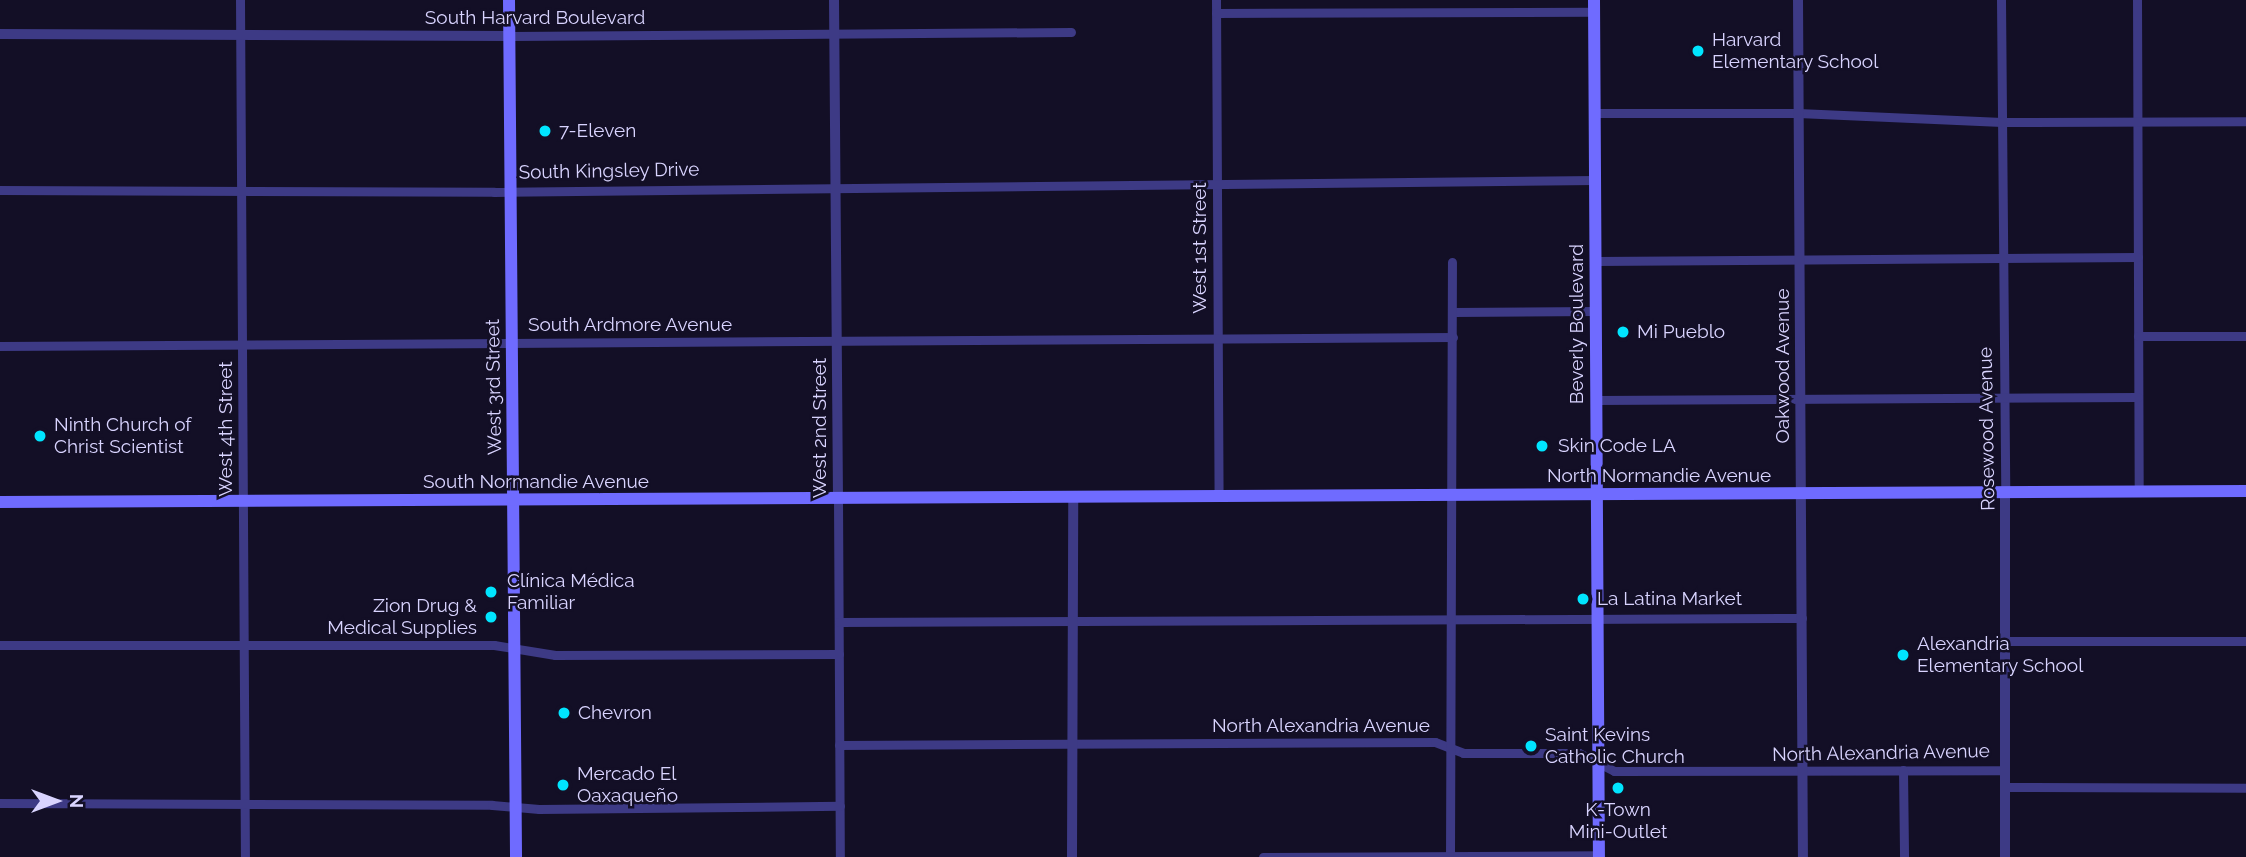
<!DOCTYPE html>
<meta charset="utf-8">
<style>
body{margin:0}
#map{position:relative;width:2246px;height:857px;overflow:hidden;background:#130f26;font-family:Raleway,sans-serif}
div>[style]{position:absolute}
.minor>*{height:9px;margin:-4.5px;padding:0 4.5px;transform-origin:4.5px;border-radius:4.5px;background:#3d3a85}
.tertiary>*{height:10px;margin:-5px;padding:0 5px;transform-origin:5px;border-radius:5px;background:#3d3a85}
.secondary>*{height:12px;margin:-6px;padding:0 6px;transform-origin:6px;border-radius:6px;background:#6f6bff}
.dots>*{width:19px;height:19px;translate:-50% -50%;box-sizing:border-box;border:4px solid #130f26;border-radius:50%}
span{translate:-50% -50%;white-space:nowrap;text-align:center;line-height:1.15;-webkit-text-stroke:5px #130f26;paint-order:stroke}
.street-label{font-size:19px;color:#d9d4ff}
.poi-label{font-size:19px;color:#d9d4ff}
.left{translate:0 -50%;text-align:left}
.right{translate:-100% -50%;text-align:right}
.north{position:absolute;left:21px;top:766px;width:70px;height:70px;-webkit-text-stroke:5px #130f26;paint-order:stroke;rotate:90deg;font-size:19px;font-weight:700;line-height:28px;text-align:center;color:#d9d4ff}
.north::after{content:'';display:block;margin:auto;width:24px;height:32px;background:#d9d4ff;clip-path:polygon(50% 0,100% 100%,50% 72%,0 100%)}
</style>
<div id="map">
<div class="minor">
<i style="left:240px;top:0;width:857px;rotate:89.67deg"></i>
<i style="left:1216px;top:0;width:497px;rotate:89.7deg"></i>
<i style="left:2001px;top:0;width:492px;rotate:89.5deg"></i>
<i style="left:2137px;top:0;width:492px;rotate:89.8deg"></i>
<i style="left:1216px;top:13px;width:378px;rotate:-0.2deg"></i>
<i style="left:510px;top:36px;width:561px;rotate:-0.41deg"></i>
<i style="left:1595px;top:113px;width:203px"></i>
<i style="left:1798px;top:113px;width:204px;rotate:2.5deg"></i>
<i style="left:2002px;top:122px;width:244px;rotate:-0.2deg"></i>
<i style="left:0;top:190px;width:494px;rotate:0.2deg"></i>
<i style="left:494px;top:192px;width:1101px;rotate:-0.62deg"></i>
<i style="left:1596px;top:261px;width:542px;rotate:-0.42deg"></i>
<i style="left:1453px;top:312px;width:143px;rotate:-0.4deg"></i>
<i style="left:2138px;top:336px;width:108px"></i>
<i style="left:0;top:346px;width:1453px;rotate:-0.35deg"></i>
<i style="left:1596px;top:400px;width:542px;rotate:-0.32deg"></i>
<i style="left:838px;top:500px;width:357px;rotate:89.7deg"></i>
<i style="left:839px;top:622px;width:963px;rotate:-0.24deg"></i>
<i style="left:2005px;top:641px;width:241px"></i>
<i style="left:0;top:645px;width:494px"></i>
<i style="left:494px;top:645px;width:62px;rotate:9.3deg"></i>
<i style="left:555px;top:655px;width:284px;rotate:-0.2deg"></i>
<i style="left:839px;top:745px;width:596px;rotate:-0.29deg"></i>
<i style="left:1435px;top:742px;width:30px;rotate:21deg"></i>
<i style="left:1463px;top:753px;width:116px"></i>
<i style="left:1579px;top:753px;width:39px;rotate:27deg"></i>
<i style="left:1614px;top:771px;width:391px;rotate:-0.1deg"></i>
<i style="left:1903px;top:770px;width:87px;rotate:89.3deg"></i>
<i style="left:2005px;top:787px;width:241px;rotate:0.2deg"></i>
<i style="left:0;top:803px;width:492px;rotate:0.2deg"></i>
<i style="left:492px;top:805px;width:47px;rotate:4.9deg"></i>
<i style="left:539px;top:809px;width:301px;rotate:-0.6deg"></i>
<i style="left:1450px;top:856px;width:594px;rotate:-89.81deg"></i>
<i style="left:1263px;top:857px;width:336px;rotate:-0.3deg"></i>
</div>
<div class="tertiary">
<i style="left:834px;top:0;width:500px;rotate:89.54deg"></i>
<i style="left:1798px;top:0;width:857px;rotate:89.67deg"></i>
<i style="left:0;top:34px;width:510px;rotate:0.22deg"></i>
<i style="left:2005px;top:492px;width:365px;rotate:90deg"></i>
<i style="left:1072px;top:857px;width:359px;rotate:-89.8deg"></i>
</div>
<div class="secondary">
<i style="left:509px;top:0;width:857px;rotate:89.53deg"></i>
<i style="left:1594px;top:0;width:857px;rotate:89.67deg"></i>
<i style="left:0;top:502px;width:2246px;rotate:-0.28deg"></i>
</div>
<div class="dots">
<i style="left:1698px;top:51px;background:#00e5ff"></i>
<i style="left:545px;top:131px;background:#00e5ff"></i>
<i style="left:1623px;top:332px;background:#00e5ff"></i>
<i style="left:40px;top:436px;background:#00e5ff"></i>
<i style="left:1542px;top:446px;background:#00e5ff"></i>
<i style="left:491px;top:592px;background:#00e5ff"></i>
<i style="left:1583px;top:599px;background:#00e5ff"></i>
<i style="left:491px;top:617px;background:#00e5ff"></i>
<i style="left:1903px;top:655px;background:#00e5ff"></i>
<i style="left:564px;top:713px;background:#00e5ff"></i>
<i style="left:1531px;top:746px;background:#00e5ff"></i>
<i style="left:563px;top:785px;background:#00e5ff"></i>
<i style="left:1618px;top:788px;background:#00e5ff"></i>
</div>
<div class="street-label">
<span style="left:535px;top:18px">South Harvard Boulevard</span>
<span style="left:609px;top:171px;rotate:-1deg">South Kingsley Drive</span>
<span style="left:1200px;top:248px;rotate:-90deg">West 1st Street</span>
<span style="left:1577px;top:324px;rotate:-90deg">Beverly Boulevard</span>
<span style="left:630px;top:325px">South Ardmore Avenue</span>
<span style="left:1783px;top:366px;rotate:-90deg">Oakwood Avenue</span>
<span style="left:494px;top:387px;rotate:-91deg">West 3rd Street</span>
<span style="left:820px;top:428px;rotate:-90deg">West 2nd Street</span>
<span style="left:226px;top:429px;rotate:-90deg">West 4th Street</span>
<span style="left:1987px;top:429px;rotate:-91deg">Rosewood Avenue</span>
<span style="left:1659px;top:476px">North Normandie Avenue</span>
<span style="left:536px;top:482px">South Normandie Avenue</span>
<span style="left:1321px;top:726px">North Alexandria Avenue</span>
<span style="left:1881px;top:753px;rotate:-1deg">North Alexandria Avenue</span>
</div>
<div class="poi-label">
<span class="left" style="left:1712px;top:51px">Harvard<br>Elementary School</span>
<span class="left" style="left:559px;top:131px">7-Eleven</span>
<span class="left" style="left:1637px;top:332px">Mi Pueblo</span>
<span class="left" style="left:54px;top:436px">Ninth Church of<br>Christ Scientist</span>
<span class="left" style="left:1558px;top:446px">Skin Code LA</span>
<span class="left" style="left:507px;top:592px">Clínica Médica<br>Familiar</span>
<span class="left" style="left:1597px;top:599px">La Latina Market</span>
<span class="right" style="left:477px;top:617px">Zion Drug &amp;<br>Medical Supplies</span>
<span class="left" style="left:1917px;top:655px">Alexandria<br>Elementary School</span>
<span class="left" style="left:578px;top:713px">Chevron</span>
<span class="left" style="left:1545px;top:746px">Saint Kevins<br>Catholic Church</span>
<span class="left" style="left:577px;top:785px">Mercado El<br>Oaxaqueño</span>
<span style="left:1618px;top:821px">K-Town<br>Mini-Outlet</span>
</div>
<div class="north">N</div>
</div>
